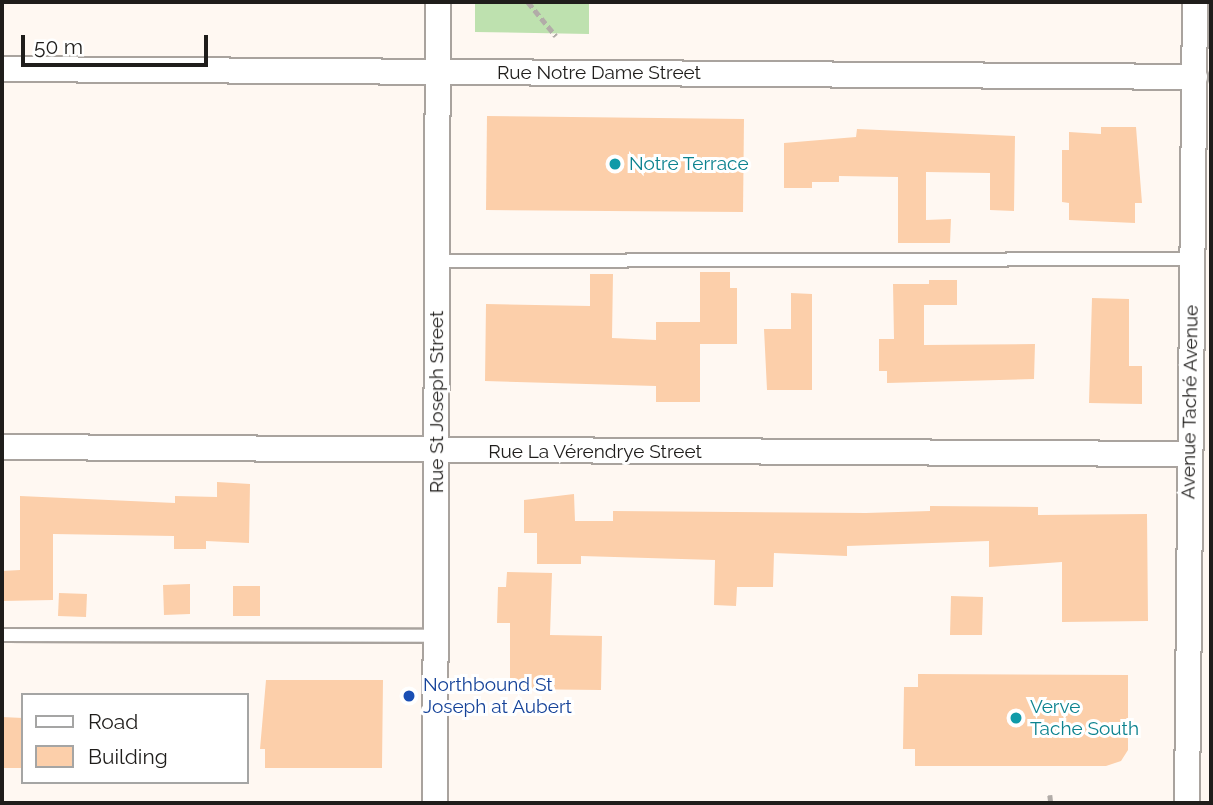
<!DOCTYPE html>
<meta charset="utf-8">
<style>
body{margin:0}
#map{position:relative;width:1213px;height:805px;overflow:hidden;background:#fff8f2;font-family:Raleway,sans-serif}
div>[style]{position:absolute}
.green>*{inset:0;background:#bee1af}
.building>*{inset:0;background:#fccfaa}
.path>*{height:4.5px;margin-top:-2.25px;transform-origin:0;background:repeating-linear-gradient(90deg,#b2aca8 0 7px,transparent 0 10.5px)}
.roads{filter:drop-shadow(2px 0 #a9a39e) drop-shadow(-2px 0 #a9a39e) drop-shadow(0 2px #a9a39e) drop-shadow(0 -2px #a9a39e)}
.lane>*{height:12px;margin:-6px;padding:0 6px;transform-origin:6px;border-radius:6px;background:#fff}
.street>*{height:24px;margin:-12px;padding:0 12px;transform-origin:12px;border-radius:12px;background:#fff}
.dots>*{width:19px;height:19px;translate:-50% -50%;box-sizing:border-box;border:4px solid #fff;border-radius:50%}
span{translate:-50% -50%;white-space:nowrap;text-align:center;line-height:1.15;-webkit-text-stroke:6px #fff;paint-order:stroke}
.street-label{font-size:19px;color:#1f1d1b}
.culture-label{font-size:19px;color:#0d838f}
.left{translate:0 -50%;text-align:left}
.transit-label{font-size:19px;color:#164399}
.frame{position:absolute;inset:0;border:4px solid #1f1d1b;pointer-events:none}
.legend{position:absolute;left:21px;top:693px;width:228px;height:91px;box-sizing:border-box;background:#fff;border:2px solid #a5a5a4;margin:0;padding:9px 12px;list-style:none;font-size:21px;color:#1f1d1b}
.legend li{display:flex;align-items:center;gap:14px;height:35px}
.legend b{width:35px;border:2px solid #a5a5a4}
.scale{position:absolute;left:21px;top:35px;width:187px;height:32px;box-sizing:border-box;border:4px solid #1f1d1b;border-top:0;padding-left:9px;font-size:21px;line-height:24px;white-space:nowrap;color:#1f1d1b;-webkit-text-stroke:5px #fff;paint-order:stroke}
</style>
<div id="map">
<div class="green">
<i style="clip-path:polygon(475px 2px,589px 2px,589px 34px,475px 32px)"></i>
</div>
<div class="building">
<i style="clip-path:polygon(487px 116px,744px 119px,743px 212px,486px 210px)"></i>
<i style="clip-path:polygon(1101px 127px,1136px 127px,1142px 203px,1135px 203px,1135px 223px,1069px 220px,1069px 203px,1062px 202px,1062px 150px,1069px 150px,1069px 132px,1101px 134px)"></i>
<i style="clip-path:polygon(857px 129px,1015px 136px,1014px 211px,990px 210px,990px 173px,926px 172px,926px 220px,951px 219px,950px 243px,898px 243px,898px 177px,839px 176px,839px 182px,812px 182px,812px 188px,784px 188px,784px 143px,856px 137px)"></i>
<i style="clip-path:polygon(700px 272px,730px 272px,730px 288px,737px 288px,737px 344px,700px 344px,700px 402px,656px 402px,656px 386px,485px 381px,486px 304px,590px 306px,590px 274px,613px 274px,612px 338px,656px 340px,656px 322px,700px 322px)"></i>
<i style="clip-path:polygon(929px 280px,957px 280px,957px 305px,924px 305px,924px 345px,1035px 344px,1034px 379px,887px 383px,887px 371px,879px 371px,879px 339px,894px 339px,893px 284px,929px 284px)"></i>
<i style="clip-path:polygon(791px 293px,812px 294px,812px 390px,767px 390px,764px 329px,791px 329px)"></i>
<i style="clip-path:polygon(1092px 298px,1129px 299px,1129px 366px,1142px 366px,1142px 404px,1089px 403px)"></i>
<i style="clip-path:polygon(217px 482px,250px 484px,249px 543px,206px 541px,206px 549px,174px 549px,174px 536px,53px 534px,53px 600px,2px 601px,2px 571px,20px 570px,20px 496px,175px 503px,175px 496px,217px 497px)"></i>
<i style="clip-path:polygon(574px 494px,575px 521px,613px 521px,613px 511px,866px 513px,930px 511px,930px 506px,1038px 507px,1038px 515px,1147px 514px,1148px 621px,1062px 622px,1062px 562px,989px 567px,989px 541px,847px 546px,847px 556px,774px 553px,773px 587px,737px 587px,736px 606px,714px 605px,715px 560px,581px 556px,581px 564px,537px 564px,537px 533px,524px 533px,524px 500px)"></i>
<i style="clip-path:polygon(507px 572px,552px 573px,550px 635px,602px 636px,601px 690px,510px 689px,510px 623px,497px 623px,498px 587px,506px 587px)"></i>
<i style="clip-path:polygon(190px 584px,190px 614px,164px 615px,163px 585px)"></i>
<i style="clip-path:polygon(233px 586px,260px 586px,260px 616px,233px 616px)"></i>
<i style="clip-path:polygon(59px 593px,87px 594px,86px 617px,58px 616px)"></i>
<i style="clip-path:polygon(951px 596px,983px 597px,982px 635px,950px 635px)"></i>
<i style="clip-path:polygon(918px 674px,1128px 675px,1128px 750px,1121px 761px,1106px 766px,915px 766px,915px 749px,903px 749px,904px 687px,918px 687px)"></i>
<i style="clip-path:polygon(266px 680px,383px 680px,382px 768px,265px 768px,265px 749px,260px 749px)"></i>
<i style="clip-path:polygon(2px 717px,23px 718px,23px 768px,2px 768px)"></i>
</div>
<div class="path">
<i style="left:528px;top:2px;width:44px;rotate:50.5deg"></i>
<i style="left:1050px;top:795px;width:8px;rotate:83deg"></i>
</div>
<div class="roads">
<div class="lane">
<i style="left:437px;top:261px;width:754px;rotate:-0.15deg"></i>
<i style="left:2px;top:635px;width:434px;rotate:0.1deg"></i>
</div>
<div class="street">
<i style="left:2px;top:69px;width:1193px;rotate:0.38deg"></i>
<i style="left:2px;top:447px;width:1187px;rotate:0.34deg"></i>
<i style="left:435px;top:803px;width:801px;rotate:-89.79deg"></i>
<i style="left:1187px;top:803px;width:801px;rotate:-89.43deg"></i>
</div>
</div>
<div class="dots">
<i style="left:615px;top:164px;background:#0f9aa8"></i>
<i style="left:409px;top:696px;background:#1a4fb4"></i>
<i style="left:1016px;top:718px;background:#0f9aa8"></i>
</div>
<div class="street-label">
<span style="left:599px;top:73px">Rue Notre Dame Street</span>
<span style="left:437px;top:402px;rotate:-90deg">Rue St Joseph Street</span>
<span style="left:1190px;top:402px;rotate:-89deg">Avenue Taché Avenue</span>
<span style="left:595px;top:452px">Rue La Vérendrye Street</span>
</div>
<div class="culture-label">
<span class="left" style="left:629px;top:164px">Notre Terrace</span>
<span class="left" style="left:1030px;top:718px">Verve<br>Tache South</span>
</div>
<div class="transit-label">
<span class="left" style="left:423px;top:696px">Northbound St<br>Joseph at Aubert</span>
</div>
<div class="frame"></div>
<ul class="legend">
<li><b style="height:9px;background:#fff"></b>Road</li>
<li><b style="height:19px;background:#fccfaa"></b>Building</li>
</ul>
<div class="scale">50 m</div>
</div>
